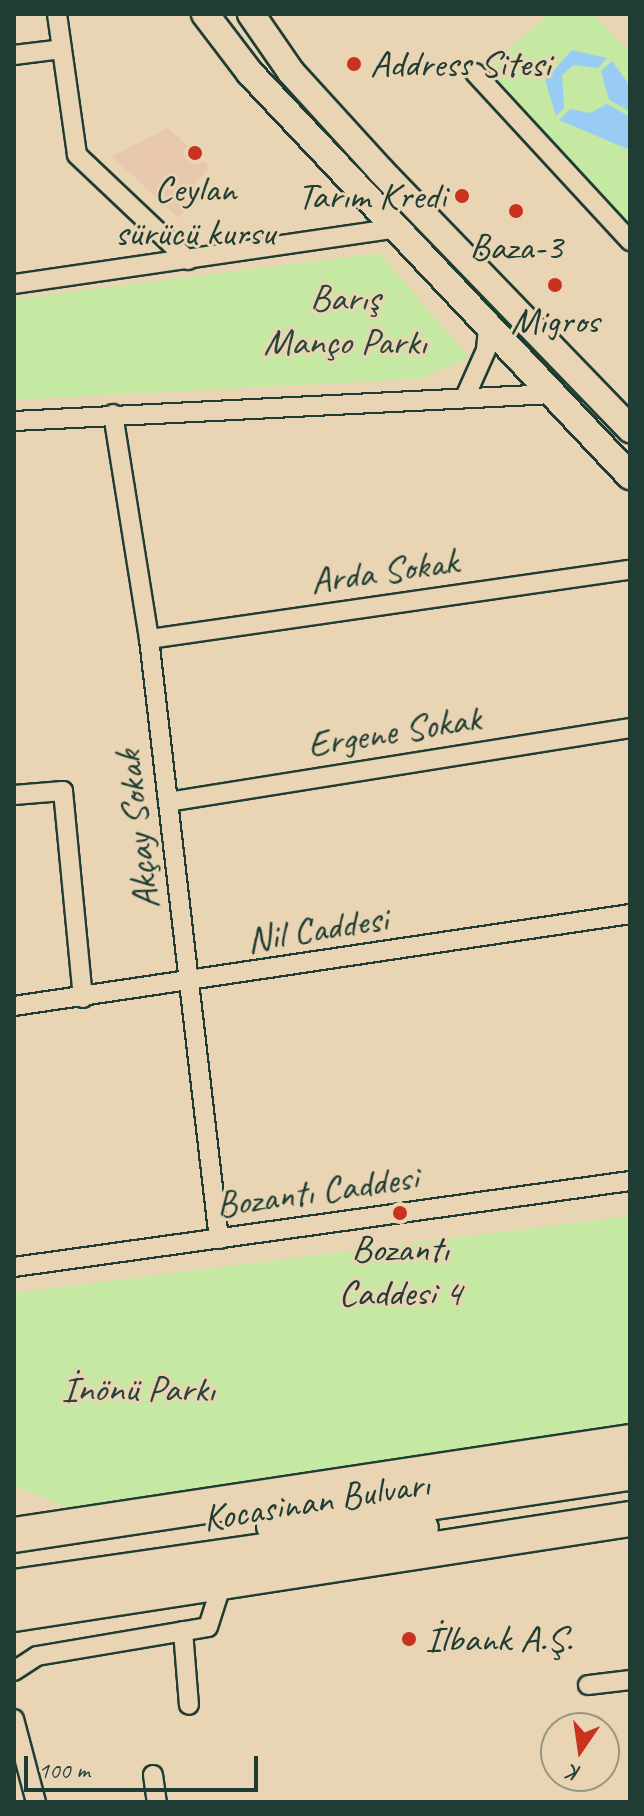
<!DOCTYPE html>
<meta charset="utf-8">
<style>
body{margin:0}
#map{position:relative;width:644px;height:1816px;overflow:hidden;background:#e9d4b3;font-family:Caveat,sans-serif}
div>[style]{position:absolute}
.built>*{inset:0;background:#e8c8ac}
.green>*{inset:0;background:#c5e8a2}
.water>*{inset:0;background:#98ccf5}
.roads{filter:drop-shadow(2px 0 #1f3d34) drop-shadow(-2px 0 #1f3d34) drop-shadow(0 2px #1f3d34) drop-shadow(0 -2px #1f3d34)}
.street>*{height:18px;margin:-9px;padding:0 9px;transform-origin:9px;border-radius:9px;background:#e9d4b3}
.secondary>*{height:26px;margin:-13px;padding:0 13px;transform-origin:13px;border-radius:13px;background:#e9d4b3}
.highway>*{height:34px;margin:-17px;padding:0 17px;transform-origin:17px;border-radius:17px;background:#e9d4b3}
.dots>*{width:22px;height:22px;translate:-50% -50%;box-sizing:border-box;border:4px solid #e9d4b3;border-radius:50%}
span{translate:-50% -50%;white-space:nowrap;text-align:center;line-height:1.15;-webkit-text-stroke:6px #e9d4b3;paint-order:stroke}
.poi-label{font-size:38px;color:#1f3d34}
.left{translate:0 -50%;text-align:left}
.right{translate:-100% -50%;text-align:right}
.park-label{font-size:38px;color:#27463a}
.street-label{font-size:38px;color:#1f3d34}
.frame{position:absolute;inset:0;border:16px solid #1f3d34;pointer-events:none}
.north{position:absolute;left:540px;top:1712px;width:80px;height:80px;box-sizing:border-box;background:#e9d4b3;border:2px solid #989880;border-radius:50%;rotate:193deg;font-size:22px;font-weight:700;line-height:32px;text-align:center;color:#1f3d34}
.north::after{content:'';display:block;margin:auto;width:28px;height:36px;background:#c8321e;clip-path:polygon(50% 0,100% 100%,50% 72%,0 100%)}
.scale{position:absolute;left:24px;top:1756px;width:234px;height:36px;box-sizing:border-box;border:4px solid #1f3d34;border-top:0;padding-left:10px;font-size:24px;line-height:28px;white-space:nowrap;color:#1f3d34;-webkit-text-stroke:6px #e9d4b3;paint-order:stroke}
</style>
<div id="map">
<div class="built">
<i style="clip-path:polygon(168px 128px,210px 167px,188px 190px,196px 199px,178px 218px,112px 156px)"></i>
</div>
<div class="green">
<i style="clip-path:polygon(549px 14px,593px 14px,630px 52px,630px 224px,495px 84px,491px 64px)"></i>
<i style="clip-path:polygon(379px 253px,470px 358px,418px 379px,14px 400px,14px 299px)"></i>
<i style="clip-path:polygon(630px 1216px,630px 1430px,433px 1453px,77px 1511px,14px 1486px,14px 1293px)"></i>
</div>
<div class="water">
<i style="clip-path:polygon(572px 50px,607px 58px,598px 68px,574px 65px,562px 75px,564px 108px,556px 116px,545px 80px)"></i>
<i style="clip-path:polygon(612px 61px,630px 86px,630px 111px,609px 100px,601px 71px)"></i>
<i style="clip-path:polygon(607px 104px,630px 117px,630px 150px,559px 120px,570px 109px,590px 113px)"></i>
</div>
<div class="roads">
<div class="street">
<i style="left:57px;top:14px;width:142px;rotate:81.9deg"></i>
<i style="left:77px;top:155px;width:153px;rotate:43.4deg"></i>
<i style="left:14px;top:55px;width:48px;rotate:-7.1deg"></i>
<i style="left:475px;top:73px;width:229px;rotate:47.3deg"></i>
<i style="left:14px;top:284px;width:386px;rotate:-8.3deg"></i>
<i style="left:466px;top:395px;width:49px;rotate:-66deg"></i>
<i style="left:486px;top:350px;width:24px;rotate:-85deg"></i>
<i style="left:113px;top:414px;width:228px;rotate:80.9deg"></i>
<i style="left:149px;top:639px;width:604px;rotate:83.35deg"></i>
<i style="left:14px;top:421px;width:539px;rotate:-2.87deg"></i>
<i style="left:149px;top:639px;width:486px;rotate:-8.2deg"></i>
<i style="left:14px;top:795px;width:49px;rotate:-4.7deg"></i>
<i style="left:63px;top:791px;width:208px;rotate:84.5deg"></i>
<i style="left:168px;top:802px;width:468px;rotate:-9.1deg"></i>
<i style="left:14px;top:1006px;width:623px;rotate:-8.49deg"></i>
<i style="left:14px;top:1267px;width:622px;rotate:-7.95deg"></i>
<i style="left:183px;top:1631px;width:74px;rotate:85.4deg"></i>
<i style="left:14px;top:1671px;width:27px;rotate:-33deg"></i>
<i style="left:37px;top:1656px;width:173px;rotate:-9.6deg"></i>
<i style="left:208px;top:1627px;width:46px;rotate:-72.3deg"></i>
<i style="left:588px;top:1685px;width:42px;rotate:-6.8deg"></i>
<i style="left:14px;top:1719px;width:86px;rotate:75.2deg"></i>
<i style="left:153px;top:1775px;width:27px;rotate:82deg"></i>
</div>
<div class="secondary">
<i style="left:205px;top:14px;width:74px;rotate:52.7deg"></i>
<i style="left:250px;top:73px;width:554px;rotate:46.68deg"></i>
<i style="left:251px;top:14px;width:70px;rotate:55.4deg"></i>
<i style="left:291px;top:72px;width:134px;rotate:47.7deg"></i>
<i style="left:381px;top:171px;width:359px;rotate:46deg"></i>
</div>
<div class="highway">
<i style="left:274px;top:1526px;width:360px;rotate:-8.5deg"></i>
<i style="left:14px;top:1535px;width:623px;rotate:-8.59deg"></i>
<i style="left:14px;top:1587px;width:411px;rotate:-8.2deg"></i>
<i style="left:14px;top:1614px;width:623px;rotate:-8.77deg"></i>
</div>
</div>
<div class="dots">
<i style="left:354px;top:64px;background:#c8321e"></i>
<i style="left:195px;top:153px;background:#c8321e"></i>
<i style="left:462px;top:196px;background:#c8321e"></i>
<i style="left:516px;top:211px;background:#c8321e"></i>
<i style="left:555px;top:285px;background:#c8321e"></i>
<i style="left:400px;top:1213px;background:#c8321e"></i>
<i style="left:409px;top:1639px;background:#c8321e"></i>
</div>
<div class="poi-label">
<span class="left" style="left:370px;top:64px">Address Sitesi</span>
<span style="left:195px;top:211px">Ceylan<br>sürücü kursu</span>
<span class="right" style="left:446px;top:196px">Tarım Kredi</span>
<span style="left:516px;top:247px">Baza-3</span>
<span style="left:555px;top:321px">Migros</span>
<span style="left:400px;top:1271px">Bozantı<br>Caddesi 4</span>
<span class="left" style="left:425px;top:1639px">İlbank A.Ş.</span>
</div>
<div class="park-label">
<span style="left:345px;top:320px">Barış<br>Manço Parkı</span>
<span style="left:138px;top:1389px">İnönü Parkı</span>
</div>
<div class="street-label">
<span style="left:384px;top:571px;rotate:-8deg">Arda Sokak</span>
<span style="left:394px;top:731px;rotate:-9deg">Ergene Sokak</span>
<span style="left:137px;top:830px;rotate:-97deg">Akçay Sokak</span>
<span style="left:317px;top:929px;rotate:-9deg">Nil Caddesi</span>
<span style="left:317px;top:1191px;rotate:-8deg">Bozantı Caddesi</span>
<span style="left:316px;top:1501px;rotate:-9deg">Kocasinan Bulvarı</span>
</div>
<div class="frame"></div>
<div class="north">K</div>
<div class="scale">100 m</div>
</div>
